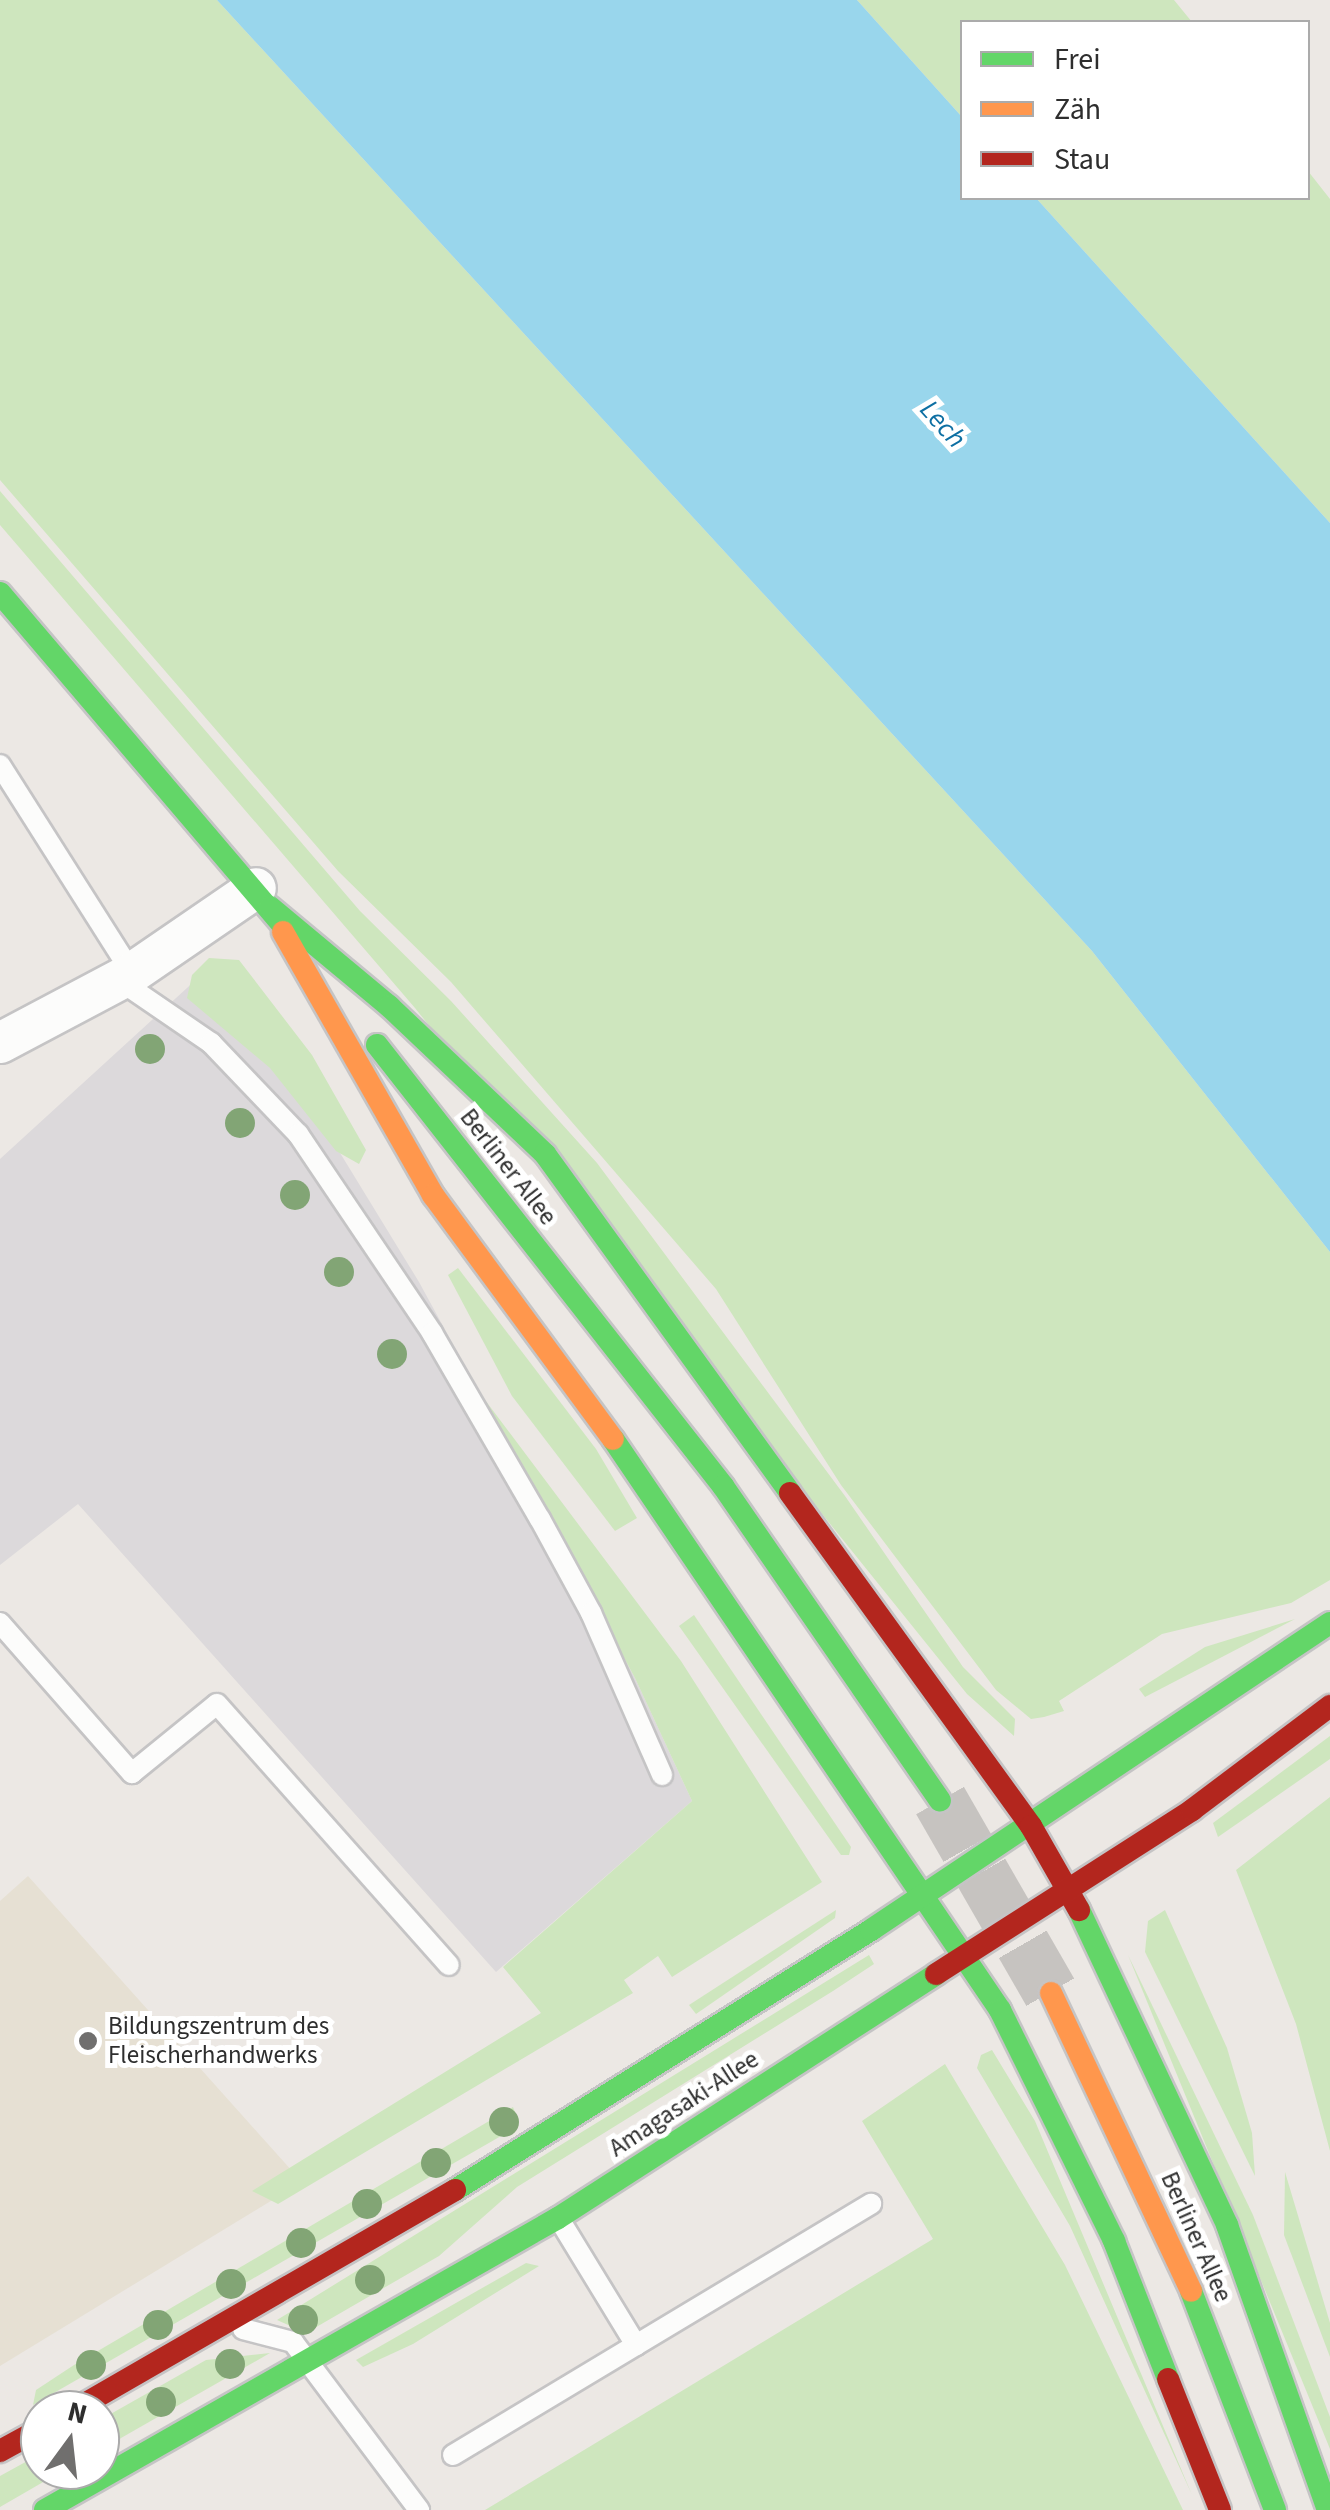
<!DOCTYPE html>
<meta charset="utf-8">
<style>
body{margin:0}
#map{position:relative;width:1330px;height:2510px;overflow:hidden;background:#ece8e4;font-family:"Source Sans 3",sans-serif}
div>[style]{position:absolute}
.industrial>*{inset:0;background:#dcd9db}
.education>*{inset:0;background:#e6e0d3}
.green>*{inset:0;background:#cee6be}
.water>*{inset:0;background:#99d6ec}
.primary-tunnel>*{height:55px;margin-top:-27.5px;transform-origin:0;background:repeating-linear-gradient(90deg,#c6c3c0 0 55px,transparent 0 83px)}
.roads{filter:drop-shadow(2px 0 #c5c4c5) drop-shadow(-2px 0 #c5c4c5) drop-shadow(0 2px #c5c4c5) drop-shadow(0 -2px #c5c4c5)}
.lane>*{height:20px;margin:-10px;padding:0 10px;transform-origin:10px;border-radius:10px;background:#fcfcfb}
.street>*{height:40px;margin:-20px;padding:0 20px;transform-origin:20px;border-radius:20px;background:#fcfcfb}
.fast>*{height:22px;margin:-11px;padding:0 11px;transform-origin:11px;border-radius:11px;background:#63d668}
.slow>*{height:22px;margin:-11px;padding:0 11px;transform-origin:11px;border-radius:11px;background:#ff974d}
.jam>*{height:22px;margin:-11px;padding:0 11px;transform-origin:11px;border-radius:11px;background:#b3261e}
.trees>*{width:30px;height:30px;margin:-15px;border-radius:50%;background:#82a575}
.dots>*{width:28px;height:28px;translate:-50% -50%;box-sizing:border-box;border:5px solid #fff;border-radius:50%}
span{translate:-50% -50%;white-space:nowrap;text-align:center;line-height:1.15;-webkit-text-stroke:10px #fff;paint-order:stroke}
.street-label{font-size:25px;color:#2e2e2e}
.poi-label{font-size:25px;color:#2e2e2e}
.left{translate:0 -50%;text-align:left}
.water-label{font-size:28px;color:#0d6fa3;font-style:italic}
.legend{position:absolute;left:960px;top:20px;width:350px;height:180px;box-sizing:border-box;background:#fff;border:2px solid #ababab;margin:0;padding:12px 18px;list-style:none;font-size:30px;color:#2e2e2e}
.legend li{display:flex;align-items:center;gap:20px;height:50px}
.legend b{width:50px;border:2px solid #ababab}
.north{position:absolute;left:20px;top:2390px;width:100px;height:100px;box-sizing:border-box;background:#fff;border:2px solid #ababab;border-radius:50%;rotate:15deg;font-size:28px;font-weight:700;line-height:40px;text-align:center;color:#2e2e2e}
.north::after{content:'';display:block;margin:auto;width:35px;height:45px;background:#706f6e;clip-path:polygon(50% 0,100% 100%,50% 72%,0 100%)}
</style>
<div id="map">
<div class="industrial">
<i style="clip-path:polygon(211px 966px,304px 1094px,419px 1282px,635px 1678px,692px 1801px,496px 1972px,78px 1504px,0 1565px,0 1159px)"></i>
</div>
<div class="education">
<i style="clip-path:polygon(28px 1876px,302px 2182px,0 2366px,0 1901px)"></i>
</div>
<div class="green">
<i style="clip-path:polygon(0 0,217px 0,1092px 951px,1330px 1252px,1330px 1580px,1291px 1603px,1162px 1634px,1059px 1701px,1064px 1711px,1044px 1717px,1031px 1719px,996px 1690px,841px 1485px,716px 1289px,451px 982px,338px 871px,0 480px)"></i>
<i style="clip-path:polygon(857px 0,1174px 0,1192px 22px,962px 22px,962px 117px)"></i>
<i style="clip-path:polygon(1308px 171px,1330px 199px,1330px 523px,1036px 198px,1308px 198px)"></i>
<i style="clip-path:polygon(0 491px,360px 911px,451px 1001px,597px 1163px,845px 1496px,963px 1667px,1015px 1719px,1014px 1736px,967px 1694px,415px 1008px,0 525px)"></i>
<i style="clip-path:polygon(209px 958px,239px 960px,312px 1055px,366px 1150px,359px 1164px,336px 1151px,270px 1068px,187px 998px,192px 975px)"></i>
<i style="clip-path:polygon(458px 1268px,596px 1449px,637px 1518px,615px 1531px,512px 1396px,448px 1275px)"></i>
<i style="clip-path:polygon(482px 1396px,681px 1661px,822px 1882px,672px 1977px,658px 1956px,624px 1980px,633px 1993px,278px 2204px,252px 2191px,541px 2013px,503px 1967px,692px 1801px,635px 1678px)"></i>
<i style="clip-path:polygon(694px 1615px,851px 1847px,849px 1855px,841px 1855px,679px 1626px)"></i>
<i style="clip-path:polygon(1295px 1619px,1145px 1697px,1139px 1689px,1205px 1647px)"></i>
<i style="clip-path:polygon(1330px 1736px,1330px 1759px,1218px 1837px,1213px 1823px)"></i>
<i style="clip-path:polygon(1330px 1797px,1330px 2151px,1296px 2024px,1236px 1870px)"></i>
<i style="clip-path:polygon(836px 1910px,835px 1918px,696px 2014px,689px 2005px)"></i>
<i style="clip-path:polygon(1165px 1910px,1227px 2048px,1252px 2133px,1255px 2176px,1145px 1952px,1148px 1921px)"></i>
<i style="clip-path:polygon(869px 1955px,874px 1964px,833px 1991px,517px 2187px,439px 2256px,306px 2333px,277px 2320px)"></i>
<i style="clip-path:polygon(1128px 1955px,1253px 2215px,1330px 2417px,1330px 2449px)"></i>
<i style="clip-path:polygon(992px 2050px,1035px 2121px,1192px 2495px,1070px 2226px,977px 2068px,981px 2055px)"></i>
<i style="clip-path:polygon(945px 2064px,1065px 2265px,1183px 2510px,485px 2510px,933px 2239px,862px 2121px)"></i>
<i style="clip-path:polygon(513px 2107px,517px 2117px,508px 2132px,33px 2405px,36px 2390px,74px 2365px)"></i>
<i style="clip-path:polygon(1285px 2172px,1330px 2323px,1330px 2357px,1284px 2235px)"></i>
<i style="clip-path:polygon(526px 2263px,539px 2266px,413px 2344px,363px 2367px,356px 2360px)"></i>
<i style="clip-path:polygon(270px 2353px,100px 2450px,100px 2420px,206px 2360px)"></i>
<i style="clip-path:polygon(40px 2454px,40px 2470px,64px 2470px,0 2507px,0 2476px)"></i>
</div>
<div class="water">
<i style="clip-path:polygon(217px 0,857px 0,962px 117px,962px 198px,1036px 198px,1330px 523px,1330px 1252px,1092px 951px)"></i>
</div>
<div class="primary-tunnel">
<i style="left:940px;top:1800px;width:223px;rotate:60.1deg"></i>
</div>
<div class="roads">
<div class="lane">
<i style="left:0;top:765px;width:246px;rotate:57.6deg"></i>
<i style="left:119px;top:980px;width:112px;rotate:34.4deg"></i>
<i style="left:211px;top:1043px;width:126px;rotate:46.3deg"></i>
<i style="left:298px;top:1134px;width:240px;rotate:56deg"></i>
<i style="left:432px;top:1333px;width:215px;rotate:59.9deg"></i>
<i style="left:540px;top:1519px;width:107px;rotate:61.5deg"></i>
<i style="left:591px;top:1613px;width:177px;rotate:66.3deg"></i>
<i style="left:0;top:1623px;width:200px;rotate:48.7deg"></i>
<i style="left:132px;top:1773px;width:109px;rotate:-39.1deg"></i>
<i style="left:217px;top:1704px;width:349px;rotate:48.4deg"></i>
<i style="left:559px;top:2219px;width:148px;rotate:58.6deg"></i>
<i style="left:243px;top:2329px;width:52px;rotate:14.6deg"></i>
<i style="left:293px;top:2342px;width:210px;rotate:53.1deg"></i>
<i style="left:453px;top:2455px;width:488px;rotate:-31deg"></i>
</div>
<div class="street">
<i style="left:0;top:1043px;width:149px;rotate:-27.9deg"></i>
<i style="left:132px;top:973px;width:150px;rotate:-34.4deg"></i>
</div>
<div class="fast">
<i style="left:0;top:593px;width:453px;rotate:49.6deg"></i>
<i style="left:270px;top:907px;width:155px;rotate:39.8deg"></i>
<i style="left:389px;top:1006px;width:215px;rotate:43.5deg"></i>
<i style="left:545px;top:1154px;width:418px;rotate:54.1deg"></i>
<i style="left:377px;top:1045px;width:561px;rotate:51.88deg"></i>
<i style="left:723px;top:1486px;width:382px;rotate:55.4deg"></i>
<i style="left:613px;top:1439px;width:690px;rotate:55.87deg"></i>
<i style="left:1000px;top:2010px;width:258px;rotate:63.7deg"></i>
<i style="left:1114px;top:2241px;width:148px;rotate:68.6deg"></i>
<i style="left:1079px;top:1910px;width:348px;rotate:64.8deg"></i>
<i style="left:1227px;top:2225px;width:302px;rotate:70.5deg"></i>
<i style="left:455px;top:2190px;width:491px;rotate:-32deg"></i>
<i style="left:871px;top:1930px;width:552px;rotate:-33.78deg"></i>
<i style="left:1191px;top:2291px;width:235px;rotate:69deg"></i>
<i style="left:45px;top:2510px;width:590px;rotate:-29.65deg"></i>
<i style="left:558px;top:2218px;width:450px;rotate:-32.8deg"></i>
</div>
<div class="slow">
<i style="left:283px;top:932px;width:303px;rotate:60.3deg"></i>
<i style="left:433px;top:1195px;width:303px;rotate:53.6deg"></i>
<i style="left:1051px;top:1993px;width:329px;rotate:64.8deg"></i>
</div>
<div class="jam">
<i style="left:790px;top:1493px;width:411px;rotate:54.1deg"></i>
<i style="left:1031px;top:1826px;width:97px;rotate:60.3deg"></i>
<i style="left:936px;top:1974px;width:304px;rotate:-32.6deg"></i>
<i style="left:1192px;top:1810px;width:173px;rotate:-37deg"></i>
<i style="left:1168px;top:2379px;width:141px;rotate:68.3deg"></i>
<i style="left:74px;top:2410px;width:440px;rotate:-30deg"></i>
<i style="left:0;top:2451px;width:46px;rotate:-28.8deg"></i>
</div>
</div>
<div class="trees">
<i style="left:150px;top:1049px"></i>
<i style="left:240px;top:1123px"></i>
<i style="left:295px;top:1195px"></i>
<i style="left:339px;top:1272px"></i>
<i style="left:392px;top:1354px"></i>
<i style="left:504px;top:2122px"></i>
<i style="left:436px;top:2163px"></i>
<i style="left:367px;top:2204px"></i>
<i style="left:301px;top:2243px"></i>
<i style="left:370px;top:2280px"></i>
<i style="left:231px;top:2284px"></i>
<i style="left:303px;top:2320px"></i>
<i style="left:158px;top:2325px"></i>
<i style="left:230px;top:2364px"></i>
<i style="left:91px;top:2365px"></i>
<i style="left:161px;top:2402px"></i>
</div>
<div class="dots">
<i style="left:88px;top:2041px;background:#706f6e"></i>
</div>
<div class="street-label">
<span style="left:508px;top:1167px;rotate:52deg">Berliner Allee</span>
<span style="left:684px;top:2104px;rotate:-33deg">Amagasaki-Allee</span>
<span style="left:1196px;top:2237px;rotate:66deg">Berliner Allee</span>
</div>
<div class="poi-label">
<span class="left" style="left:108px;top:2041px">Bildungszentrum des<br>Fleischerhandwerks</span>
</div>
<div class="water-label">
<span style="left:943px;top:424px;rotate:48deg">Lech</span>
</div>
<ul class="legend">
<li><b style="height:12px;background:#63d668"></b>Frei</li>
<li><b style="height:12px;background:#ff974d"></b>Zäh</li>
<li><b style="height:12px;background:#b3261e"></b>Stau</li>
</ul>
<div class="north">N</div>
</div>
